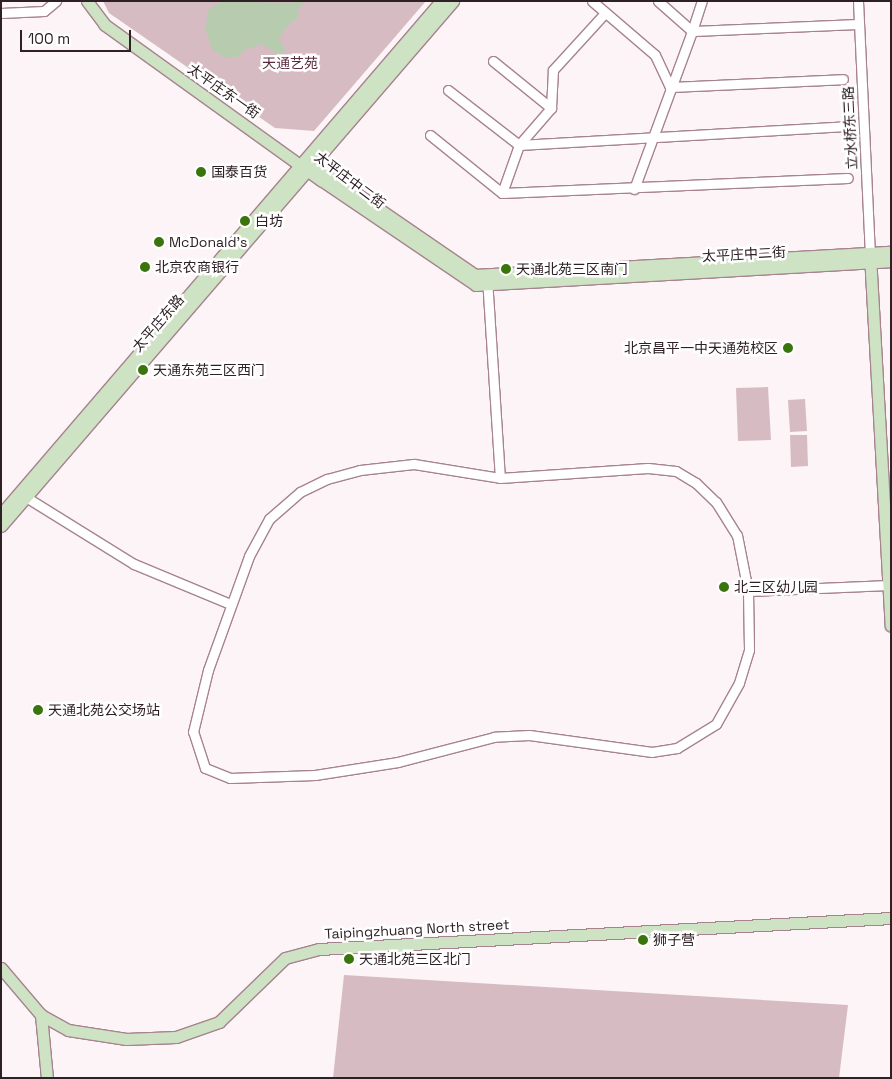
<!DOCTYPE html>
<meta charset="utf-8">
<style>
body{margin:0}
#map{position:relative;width:892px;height:1079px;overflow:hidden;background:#fcf4f6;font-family:"Space Grotesk","Noto Sans SC",sans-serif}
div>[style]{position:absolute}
.green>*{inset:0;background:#d7bbc3}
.water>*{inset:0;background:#b7ccae}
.roads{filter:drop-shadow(1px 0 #a7838e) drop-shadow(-1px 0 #a7838e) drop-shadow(0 1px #a7838e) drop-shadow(0 -1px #a7838e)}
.street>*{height:9px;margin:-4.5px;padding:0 4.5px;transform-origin:4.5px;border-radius:4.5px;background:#fff}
.secondary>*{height:11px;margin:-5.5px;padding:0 5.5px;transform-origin:5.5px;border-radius:5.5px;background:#cee2c4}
.dots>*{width:14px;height:14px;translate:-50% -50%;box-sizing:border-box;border:2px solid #fff;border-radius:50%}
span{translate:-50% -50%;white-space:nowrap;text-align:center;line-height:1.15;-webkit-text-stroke:5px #fff;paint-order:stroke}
.park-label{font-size:14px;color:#5a293c}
.street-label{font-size:14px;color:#2e2025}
.poi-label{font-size:14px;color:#2e2025}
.left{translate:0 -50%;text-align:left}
.right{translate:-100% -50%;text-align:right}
.frame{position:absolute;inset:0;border:2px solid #2e2025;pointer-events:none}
.scale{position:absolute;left:20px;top:30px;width:111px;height:22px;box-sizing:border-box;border:2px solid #2e2025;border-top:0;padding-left:6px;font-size:15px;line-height:18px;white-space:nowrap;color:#2e2025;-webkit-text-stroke:4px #fff;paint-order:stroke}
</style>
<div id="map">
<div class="green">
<i style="clip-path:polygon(103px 1px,426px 1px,314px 131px,275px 128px,109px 13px)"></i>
<i style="clip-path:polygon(768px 387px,771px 440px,738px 441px,736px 388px)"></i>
<i style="clip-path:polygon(805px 399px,807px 431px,790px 432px,788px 400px)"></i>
<i style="clip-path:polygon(790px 435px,807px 435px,808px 466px,791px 467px)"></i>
<i style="clip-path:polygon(344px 975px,848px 1005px,839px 1078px,333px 1078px)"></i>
</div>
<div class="water">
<i style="clip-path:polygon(225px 1px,288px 3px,305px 1px,299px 7px,298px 18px,289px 24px,279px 38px,286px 51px,278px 54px,262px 44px,244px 50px,239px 57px,223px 57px,212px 49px,205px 29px,209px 8px)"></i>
</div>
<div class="roads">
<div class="street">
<i style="left:592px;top:1px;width:83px;rotate:40.6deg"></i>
<i style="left:655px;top:55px;width:35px;rotate:65deg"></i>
<i style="left:670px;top:87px;width:173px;rotate:-2.6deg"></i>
<i style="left:658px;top:1px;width:45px;rotate:41.4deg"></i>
<i style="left:692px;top:31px;width:32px;rotate:-72deg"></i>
<i style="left:858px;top:1px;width:252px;rotate:87.3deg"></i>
<i style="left:1px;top:13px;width:43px;rotate:-2.7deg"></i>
<i style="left:44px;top:11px;width:16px;rotate:-40deg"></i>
<i style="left:493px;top:61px;width:75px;rotate:39deg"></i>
<i style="left:551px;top:108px;width:49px;rotate:130.9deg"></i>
<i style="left:519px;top:145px;width:51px;rotate:109.5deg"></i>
<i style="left:448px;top:90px;width:90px;rotate:37.8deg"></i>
<i style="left:519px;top:145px;width:328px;rotate:-3.3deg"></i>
<i style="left:551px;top:108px;width:38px;rotate:-87deg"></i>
<i style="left:553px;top:70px;width:77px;rotate:-47.6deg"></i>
<i style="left:430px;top:135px;width:92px;rotate:38.9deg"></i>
<i style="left:502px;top:193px;width:346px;rotate:-2.5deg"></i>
<i style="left:634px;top:189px;width:168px;rotate:-69.8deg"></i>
<i style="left:692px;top:31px;width:167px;rotate:-2.4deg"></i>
<i style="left:487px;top:278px;width:200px;rotate:86.3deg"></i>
<i style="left:414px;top:464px;width:87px;rotate:9.2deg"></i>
<i style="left:500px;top:478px;width:148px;rotate:-3.9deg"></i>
<i style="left:648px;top:468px;width:28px;rotate:6deg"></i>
<i style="left:676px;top:471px;width:23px;rotate:31deg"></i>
<i style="left:696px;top:483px;width:28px;rotate:44deg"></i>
<i style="left:716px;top:502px;width:39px;rotate:58deg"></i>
<i style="left:737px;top:535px;width:57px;rotate:78.9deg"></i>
<i style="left:748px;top:591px;width:59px;rotate:89deg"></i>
<i style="left:749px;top:650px;width:34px;rotate:107deg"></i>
<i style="left:739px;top:683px;width:47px;rotate:119.3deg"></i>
<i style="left:716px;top:724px;width:46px;rotate:148.4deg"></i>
<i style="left:677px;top:748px;width:25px;rotate:171deg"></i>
<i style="left:652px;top:752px;width:124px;rotate:-172.1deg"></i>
<i style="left:529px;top:735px;width:35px;rotate:177deg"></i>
<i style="left:494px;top:737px;width:99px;rotate:165.4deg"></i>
<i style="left:398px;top:762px;width:84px;rotate:171.1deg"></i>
<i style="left:315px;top:775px;width:85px;rotate:178deg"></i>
<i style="left:230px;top:778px;width:27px;rotate:-158deg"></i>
<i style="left:205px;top:768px;width:38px;rotate:-108deg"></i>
<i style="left:193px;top:732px;width:64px;rotate:-76.4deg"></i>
<i style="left:208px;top:670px;width:121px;rotate:-70.2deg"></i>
<i style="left:249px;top:556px;width:42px;rotate:-61.6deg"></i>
<i style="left:269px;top:519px;width:41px;rotate:-41.1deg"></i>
<i style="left:300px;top:492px;width:30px;rotate:-26deg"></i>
<i style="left:327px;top:479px;width:34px;rotate:-15deg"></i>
<i style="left:360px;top:470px;width:54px;rotate:-6.3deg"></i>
<i style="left:21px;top:494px;width:133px;rotate:31.8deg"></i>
<i style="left:134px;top:564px;width:104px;rotate:22.6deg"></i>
<i style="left:748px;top:591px;width:143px;rotate:-2.4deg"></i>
</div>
<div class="secondary">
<i style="left:87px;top:1px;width:30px;rotate:53deg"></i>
<i style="left:105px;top:25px;width:266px;rotate:35.7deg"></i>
<i style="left:321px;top:180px;width:187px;rotate:34.1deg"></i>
<i style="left:476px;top:285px;width:416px;rotate:-3.3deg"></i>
<i style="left:308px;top:164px;width:7px;rotate:8deg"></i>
<i style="left:315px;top:165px;width:194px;rotate:34.5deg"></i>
<i style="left:475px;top:275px;width:417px;rotate:-3.2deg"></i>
<i style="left:870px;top:255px;width:371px;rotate:86.8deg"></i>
<i style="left:1px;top:514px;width:676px;rotate:-49.38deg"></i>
<i style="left:1px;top:526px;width:693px;rotate:-49.27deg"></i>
<i style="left:1px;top:968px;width:62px;rotate:49.6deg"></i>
<i style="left:41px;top:1015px;width:31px;rotate:29deg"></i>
<i style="left:68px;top:1030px;width:59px;rotate:8.8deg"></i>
<i style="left:126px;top:1039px;width:50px;rotate:-2.3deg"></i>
<i style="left:176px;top:1037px;width:46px;rotate:-19.2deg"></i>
<i style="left:219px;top:1022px;width:92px;rotate:-44.1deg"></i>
<i style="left:285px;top:958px;width:35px;rotate:-15deg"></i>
<i style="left:319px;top:949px;width:573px;rotate:-3.1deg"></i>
<i style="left:41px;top:1015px;width:63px;rotate:84.6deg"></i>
</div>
</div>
<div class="dots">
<i style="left:201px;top:172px;background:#39750c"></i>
<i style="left:245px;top:221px;background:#39750c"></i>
<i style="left:159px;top:242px;background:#39750c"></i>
<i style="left:145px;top:267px;background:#39750c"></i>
<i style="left:506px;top:269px;background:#39750c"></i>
<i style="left:788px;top:348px;background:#39750c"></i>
<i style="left:143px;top:370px;background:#39750c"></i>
<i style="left:724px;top:587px;background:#39750c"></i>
<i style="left:38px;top:710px;background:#39750c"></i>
<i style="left:643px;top:940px;background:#39750c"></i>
<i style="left:349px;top:959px;background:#39750c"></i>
</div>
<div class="park-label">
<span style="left:290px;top:63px">天通艺苑</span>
</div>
<div class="street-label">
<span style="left:224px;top:91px;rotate:35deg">太平庄东一街</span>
<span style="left:850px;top:128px;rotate:-93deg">立水桥东三路</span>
<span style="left:350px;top:180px;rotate:37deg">太平庄中二街</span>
<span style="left:744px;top:254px;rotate:-3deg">太平庄中二街</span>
<span style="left:158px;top:323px;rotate:-49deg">太平庄东路</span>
<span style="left:417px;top:929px;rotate:-3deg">Taipingzhuang North street</span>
</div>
<div class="poi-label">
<span class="left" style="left:211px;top:172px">国泰百货</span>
<span class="left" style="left:255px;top:221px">白坊</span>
<span class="left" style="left:169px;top:242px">McDonald's</span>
<span class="left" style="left:155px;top:267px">北京农商银行</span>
<span class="left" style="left:516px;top:269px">天通北苑三区南门</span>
<span class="right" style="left:778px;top:348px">北京昌平一中天通苑校区</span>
<span class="left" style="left:153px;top:370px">天通东苑三区西门</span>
<span class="left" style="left:734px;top:587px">北三区幼儿园</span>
<span class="left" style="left:48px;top:710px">天通北苑公交场站</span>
<span class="left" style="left:653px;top:940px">狮子营</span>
<span class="left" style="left:359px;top:959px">天通北苑三区北门</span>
</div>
<div class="frame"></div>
<div class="scale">100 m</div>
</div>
